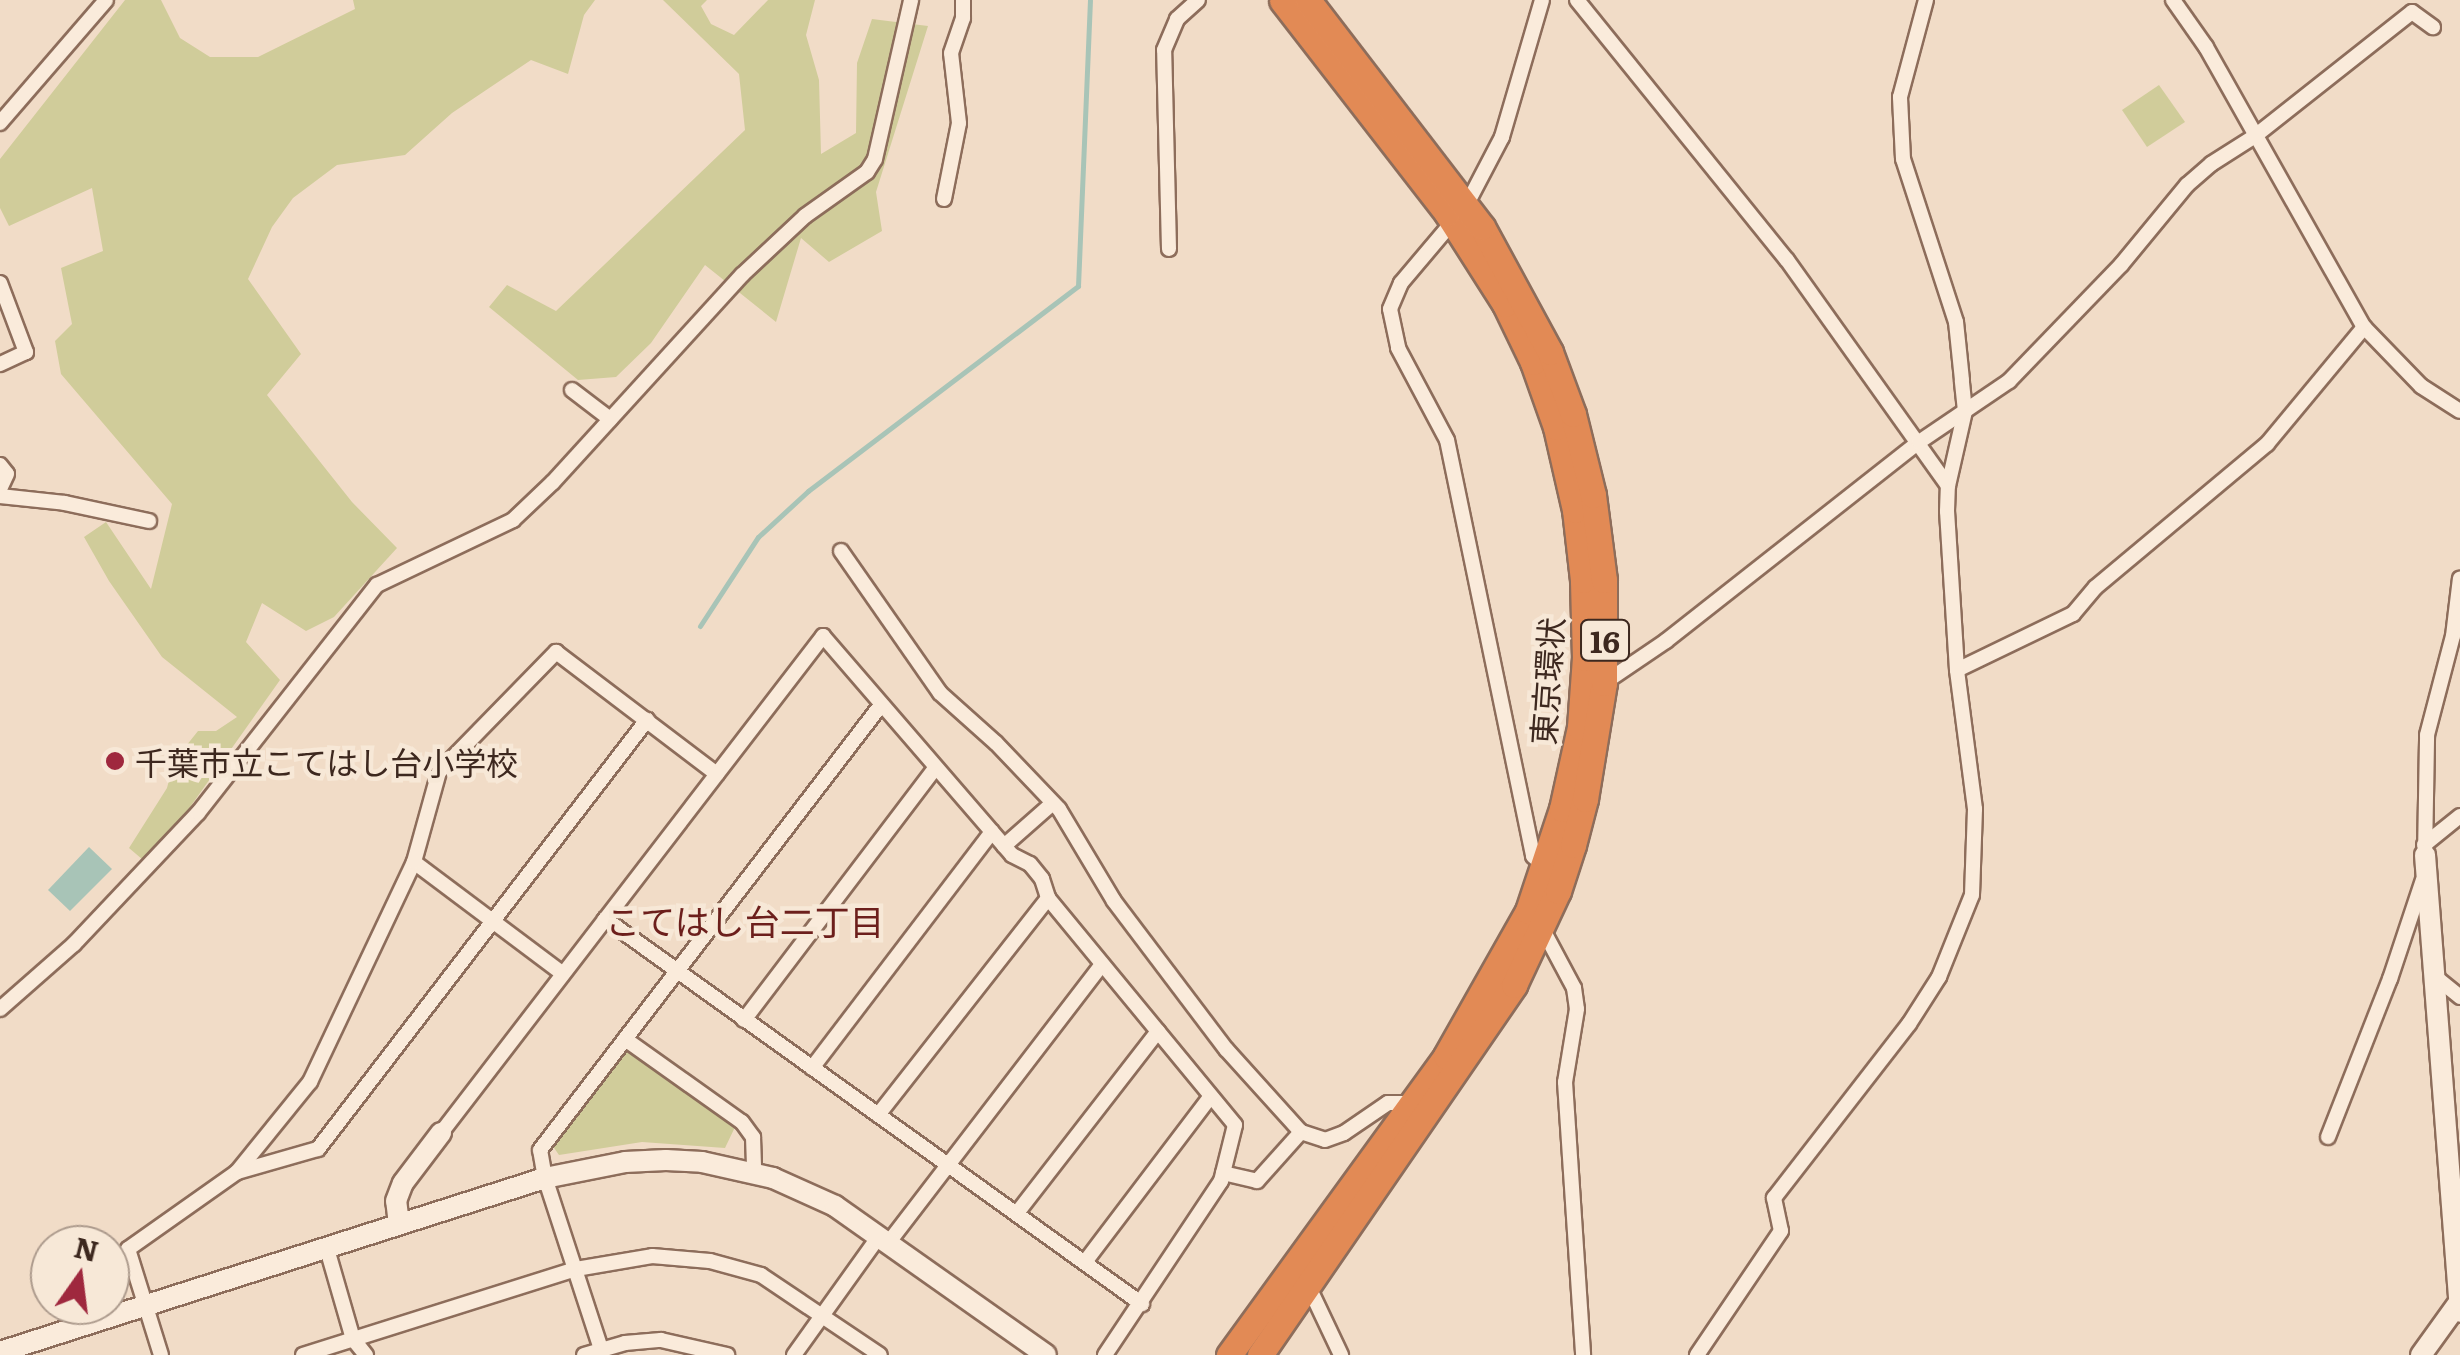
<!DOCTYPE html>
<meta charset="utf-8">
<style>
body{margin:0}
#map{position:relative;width:2460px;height:1355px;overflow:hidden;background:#f1dcc7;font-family:Literata,"Noto Sans JP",serif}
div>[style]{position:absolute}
.green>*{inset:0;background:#d0cc9a}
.water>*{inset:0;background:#a8c4b7}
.stream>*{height:5px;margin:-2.5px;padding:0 2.5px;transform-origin:2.5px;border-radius:2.5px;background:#a8c4b7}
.roads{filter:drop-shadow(2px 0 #8d6d5b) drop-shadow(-2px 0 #8d6d5b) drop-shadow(0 2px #8d6d5b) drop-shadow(0 -2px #8d6d5b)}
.street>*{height:14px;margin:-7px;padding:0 7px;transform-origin:7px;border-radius:7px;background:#faebdb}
.secondary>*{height:20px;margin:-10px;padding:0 10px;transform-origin:10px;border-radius:10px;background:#faebdb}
.highway>*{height:25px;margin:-12.5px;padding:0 12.5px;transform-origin:12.5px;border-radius:12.5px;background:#e28a55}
.dots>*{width:28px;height:28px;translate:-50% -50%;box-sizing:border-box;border:5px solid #f7e8d7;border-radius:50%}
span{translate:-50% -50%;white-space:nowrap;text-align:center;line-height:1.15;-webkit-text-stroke:9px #f7e8d7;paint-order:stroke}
.shield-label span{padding:2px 8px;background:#f7e8d7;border:2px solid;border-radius:8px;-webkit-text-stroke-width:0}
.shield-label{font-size:30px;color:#3d281f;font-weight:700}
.street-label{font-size:32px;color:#3d281f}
.poi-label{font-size:32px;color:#3d281f}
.left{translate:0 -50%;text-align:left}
.neighbourhood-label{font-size:35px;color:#6c1f1c}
.north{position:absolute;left:30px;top:1225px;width:100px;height:100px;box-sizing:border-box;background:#f7e8d7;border:2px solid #ad9b8d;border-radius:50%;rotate:14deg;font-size:28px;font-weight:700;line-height:40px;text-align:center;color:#3d281f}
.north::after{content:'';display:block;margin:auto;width:35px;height:45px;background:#9f283e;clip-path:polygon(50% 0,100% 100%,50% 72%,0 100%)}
</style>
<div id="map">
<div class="green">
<i style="clip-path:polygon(125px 0,161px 0,180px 38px,210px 57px,258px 57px,355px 9px,353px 0,595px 0,584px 15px,568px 74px,531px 60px,452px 113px,405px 155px,337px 165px,293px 198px,272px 227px,248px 279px,301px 354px,267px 395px,352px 502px,397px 548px,334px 617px,306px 631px,262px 603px,246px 642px,280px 680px,149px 865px,129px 848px,167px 788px,174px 761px,198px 731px,216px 731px,237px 717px,162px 657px,109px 581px,84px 537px,106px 522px,151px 589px,172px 504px,61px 374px,55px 341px,72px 324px,61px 268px,103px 251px,92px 188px,9px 226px,0 208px,0 159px)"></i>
<i style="clip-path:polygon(663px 0,707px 0,701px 6px,711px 24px,734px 35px,768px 0,815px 0,806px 35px,819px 80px,821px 154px,856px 133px,857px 63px,872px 19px,928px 26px,876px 192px,882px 231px,829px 262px,801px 238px,776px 322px,705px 265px,651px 343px,616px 377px,578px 380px,489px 307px,507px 285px,556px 311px,745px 130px,739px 74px)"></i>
<i style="clip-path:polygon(2159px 85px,2185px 122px,2147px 147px,2122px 110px)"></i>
<i style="clip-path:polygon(622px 1051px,633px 1051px,736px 1125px,725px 1148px,642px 1142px,559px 1155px,552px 1145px)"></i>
</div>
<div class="water">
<i style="clip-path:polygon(89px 847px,112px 869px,70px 911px,48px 890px)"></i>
</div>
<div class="stream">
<i style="left:700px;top:626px;width:106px;rotate:-56.9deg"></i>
<i style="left:758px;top:537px;width:68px;rotate:-42.6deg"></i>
<i style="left:808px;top:491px;width:339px;rotate:-37.2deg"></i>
<i style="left:1078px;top:286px;width:286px;rotate:-87.6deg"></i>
</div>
<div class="roads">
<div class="street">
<i style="left:1542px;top:0;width:143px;rotate:106.3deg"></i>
<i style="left:1502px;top:137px;width:78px;rotate:117.6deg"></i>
<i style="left:1466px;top:206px;width:101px;rotate:130.2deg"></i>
<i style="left:1401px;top:283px;width:28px;rotate:113deg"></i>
<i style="left:1390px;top:309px;width:40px;rotate:78deg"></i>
<i style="left:1398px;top:348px;width:104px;rotate:62deg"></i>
<i style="left:1447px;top:440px;width:425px;rotate:78.3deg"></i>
<i style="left:1533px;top:856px;width:15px;rotate:42deg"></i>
<i style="left:1577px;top:0;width:334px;rotate:51.1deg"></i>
<i style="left:1787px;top:260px;width:277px;rotate:54.5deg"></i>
<i style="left:2173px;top:0;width:57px;rotate:54.9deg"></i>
<i style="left:2206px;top:47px;width:322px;rotate:60.6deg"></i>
<i style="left:2364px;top:327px;width:82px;rotate:46deg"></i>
<i style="left:2421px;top:386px;width:46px;rotate:32.7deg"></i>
<i style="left:0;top:123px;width:162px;rotate:-49.2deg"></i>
<i style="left:944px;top:199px;width:77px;rotate:-78.8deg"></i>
<i style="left:959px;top:123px;width:70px;rotate:-96.5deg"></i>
<i style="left:951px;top:53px;width:37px;rotate:-71deg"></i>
<i style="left:963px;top:18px;width:18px;rotate:-90deg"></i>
<i style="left:1169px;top:249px;width:199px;rotate:-91.4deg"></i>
<i style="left:1164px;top:50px;width:34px;rotate:-67deg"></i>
<i style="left:1177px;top:19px;width:28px;rotate:-42deg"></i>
<i style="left:0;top:283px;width:74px;rotate:69.4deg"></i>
<i style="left:26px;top:352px;width:29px;rotate:155deg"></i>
<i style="left:572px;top:390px;width:48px;rotate:37.3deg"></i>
<i style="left:0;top:465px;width:11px;rotate:52deg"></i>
<i style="left:7px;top:474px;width:17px;rotate:115deg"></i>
<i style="left:0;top:496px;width:65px;rotate:6.1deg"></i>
<i style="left:65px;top:503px;width:86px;rotate:12.1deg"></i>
<i style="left:841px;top:551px;width:173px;rotate:55.1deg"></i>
<i style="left:940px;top:693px;width:75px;rotate:41.8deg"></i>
<i style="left:996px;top:743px;width:91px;rotate:46.3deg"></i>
<i style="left:1059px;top:809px;width:107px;rotate:59.1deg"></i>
<i style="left:1114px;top:901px;width:186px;rotate:52.9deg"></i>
<i style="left:1226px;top:1049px;width:112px;rotate:47.9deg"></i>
<i style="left:1301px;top:1132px;width:25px;rotate:18deg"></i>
<i style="left:1325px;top:1140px;width:20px;rotate:-20deg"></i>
<i style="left:1344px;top:1133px;width:53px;rotate:-34.3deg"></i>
<i style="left:1388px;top:1103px;width:25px"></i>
<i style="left:1957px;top:670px;width:129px;rotate:-25.8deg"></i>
<i style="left:2073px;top:614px;width:35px;rotate:-50deg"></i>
<i style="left:2096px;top:587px;width:223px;rotate:-39.9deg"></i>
<i style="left:2267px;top:444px;width:152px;rotate:-50.3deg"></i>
<i style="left:1604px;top:683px;width:75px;rotate:-34.1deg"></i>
<i style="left:1666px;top:641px;width:322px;rotate:-38.2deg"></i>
<i style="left:1919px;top:442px;width:109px;rotate:-34.1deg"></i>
<i style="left:2009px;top:381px;width:161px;rotate:-46deg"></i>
<i style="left:2121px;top:265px;width:104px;rotate:-50.5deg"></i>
<i style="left:2187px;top:185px;width:32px;rotate:-41deg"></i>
<i style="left:2211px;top:164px;width:52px;rotate:-32.5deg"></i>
<i style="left:2255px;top:136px;width:200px;rotate:-38.3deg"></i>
<i style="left:2412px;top:12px;width:26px;rotate:36deg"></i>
<i style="left:2424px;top:845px;width:46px;rotate:-38.9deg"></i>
<i style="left:1004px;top:846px;width:65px;rotate:-41.3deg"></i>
<i style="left:2425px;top:855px;width:120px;rotate:-89deg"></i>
<i style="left:2427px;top:735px;width:102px;rotate:-75.3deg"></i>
<i style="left:2453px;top:636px;width:58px;rotate:-83.1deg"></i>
<i style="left:414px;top:862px;width:186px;rotate:36.9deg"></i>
<i style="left:605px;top:919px;width:661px;rotate:35.64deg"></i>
<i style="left:1542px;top:928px;width:68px;rotate:61.9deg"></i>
<i style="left:1574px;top:988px;width:21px;rotate:82deg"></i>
<i style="left:1577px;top:1009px;width:74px;rotate:99.3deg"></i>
<i style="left:1565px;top:1082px;width:274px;rotate:86.2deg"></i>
<i style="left:2433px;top:975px;width:35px;rotate:39deg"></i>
<i style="left:0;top:1009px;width:98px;rotate:-41.3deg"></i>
<i style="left:74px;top:944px;width:180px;rotate:-46.6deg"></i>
<i style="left:198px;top:813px;width:290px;rotate:-51.9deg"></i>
<i style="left:377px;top:585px;width:151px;rotate:-25.5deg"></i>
<i style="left:513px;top:520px;width:55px;rotate:-43.5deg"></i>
<i style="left:553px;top:482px;width:280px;rotate:-47.6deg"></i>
<i style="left:742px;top:275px;width:86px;rotate:-43.1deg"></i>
<i style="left:805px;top:216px;width:76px;rotate:-35.4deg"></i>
<i style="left:867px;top:172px;width:15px;rotate:-58deg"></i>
<i style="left:875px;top:159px;width:163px;rotate:-77.2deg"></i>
<i style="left:744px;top:1020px;width:316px;rotate:-52.8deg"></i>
<i style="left:625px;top:1039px;width:143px;rotate:35.4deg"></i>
<i style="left:742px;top:1122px;width:19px;rotate:54deg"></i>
<i style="left:753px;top:1137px;width:37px;rotate:88deg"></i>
<i style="left:812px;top:1068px;width:297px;rotate:-52.7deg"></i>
<i style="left:878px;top:1115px;width:276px;rotate:-51.9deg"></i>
<i style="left:441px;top:1133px;width:627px;rotate:-52.45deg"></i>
<i style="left:823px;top:636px;width:289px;rotate:49.2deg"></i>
<i style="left:1012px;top:855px;width:20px;rotate:27deg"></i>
<i style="left:1030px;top:864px;width:19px;rotate:51deg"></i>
<i style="left:1042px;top:879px;width:20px;rotate:72deg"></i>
<i style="left:1048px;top:898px;width:294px;rotate:50.5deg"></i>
<i style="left:1235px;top:1125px;width:58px;rotate:104deg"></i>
<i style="left:1221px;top:1181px;width:209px;rotate:123.7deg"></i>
<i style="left:2328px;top:1137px;width:170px;rotate:-68.6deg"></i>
<i style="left:2390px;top:979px;width:104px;rotate:-71.6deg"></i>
<i style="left:237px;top:1172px;width:84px;rotate:-15.9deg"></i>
<i style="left:318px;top:1149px;width:541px;rotate:-52.52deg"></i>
<i style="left:1223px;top:1173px;width:35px;rotate:13deg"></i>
<i style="left:1257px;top:1181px;width:66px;rotate:-48.1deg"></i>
<i style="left:1017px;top:1213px;width:230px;rotate:-52.2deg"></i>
<i style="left:889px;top:1242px;width:350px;rotate:-52.5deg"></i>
<i style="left:327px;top:1249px;width:94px;rotate:73.9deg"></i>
<i style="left:353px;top:1339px;width:21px;rotate:51deg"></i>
<i style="left:1085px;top:1262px;width:208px;rotate:-52.8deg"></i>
<i style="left:1307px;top:1283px;width:80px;rotate:64.7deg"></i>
<i style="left:601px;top:1349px;width:180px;rotate:-108.1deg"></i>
<i style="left:545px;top:1178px;width:28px;rotate:-100deg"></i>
<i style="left:540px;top:1150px;width:561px;rotate:-52.54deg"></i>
<i style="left:161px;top:1355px;width:111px;rotate:-107.3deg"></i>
<i style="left:128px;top:1249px;width:133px;rotate:-35.2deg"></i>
<i style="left:237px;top:1172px;width:116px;rotate:-51deg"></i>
<i style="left:310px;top:1082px;width:243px;rotate:-64.7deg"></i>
<i style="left:414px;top:862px;width:93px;rotate:-74.5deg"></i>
<i style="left:439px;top:772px;width:168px;rotate:-45.7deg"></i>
<i style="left:556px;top:652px;width:202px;rotate:37.2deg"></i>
<i style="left:303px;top:1355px;width:286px;rotate:-17.5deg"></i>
<i style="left:576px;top:1269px;width:77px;rotate:-9.7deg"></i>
<i style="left:652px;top:1256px;width:58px;rotate:4.9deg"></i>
<i style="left:710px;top:1261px;width:53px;rotate:15.4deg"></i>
<i style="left:761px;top:1275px;width:143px;rotate:33.9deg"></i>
<i style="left:584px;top:1355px;width:43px;rotate:-16.3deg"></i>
<i style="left:625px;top:1343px;width:36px;rotate:-5deg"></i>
<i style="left:661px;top:1340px;width:68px;rotate:12.8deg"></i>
<i style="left:794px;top:1355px;width:148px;rotate:-54.4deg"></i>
<i style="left:1697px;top:1355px;width:150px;rotate:-55.9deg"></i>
<i style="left:1781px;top:1231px;width:34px;rotate:-102deg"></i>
<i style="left:1774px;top:1198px;width:220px;rotate:-52.2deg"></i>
<i style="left:1909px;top:1024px;width:56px;rotate:-57.4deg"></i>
<i style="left:1939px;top:977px;width:88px;rotate:-68.1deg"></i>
<i style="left:1972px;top:895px;width:86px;rotate:-88deg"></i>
<i style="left:1975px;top:809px;width:140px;rotate:-97.4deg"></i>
<i style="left:1957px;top:670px;width:159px;rotate:-93.6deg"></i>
<i style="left:1947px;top:511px;width:25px;rotate:-88deg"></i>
<i style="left:1948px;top:486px;width:77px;rotate:-77.2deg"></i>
<i style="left:1965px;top:411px;width:31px;rotate:-96deg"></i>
<i style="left:1962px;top:380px;width:58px;rotate:-95.9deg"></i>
<i style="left:1956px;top:322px;width:171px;rotate:-108deg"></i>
<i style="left:1903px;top:159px;width:62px;rotate:-92.8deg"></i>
<i style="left:1900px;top:97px;width:100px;rotate:-75deg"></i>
</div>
<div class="secondary">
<i style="left:2425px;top:855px;width:458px;rotate:85.6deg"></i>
<i style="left:399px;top:1224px;width:23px;rotate:-97deg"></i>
<i style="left:396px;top:1201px;width:19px;rotate:-69deg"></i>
<i style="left:403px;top:1183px;width:63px;rotate:-52.8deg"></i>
<i style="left:0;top:1352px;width:572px;rotate:-17.71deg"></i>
<i style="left:545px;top:1178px;width:82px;rotate:-11.3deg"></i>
<i style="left:625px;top:1162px;width:41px;rotate:-2.8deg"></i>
<i style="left:666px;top:1160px;width:36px;rotate:3deg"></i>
<i style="left:702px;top:1162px;width:73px;rotate:12.7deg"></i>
<i style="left:773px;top:1178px;width:68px;rotate:24.3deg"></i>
<i style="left:835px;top:1206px;width:258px;rotate:35.2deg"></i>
<i style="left:2421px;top:1355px;width:67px;rotate:-54.2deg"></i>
</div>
<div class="highway">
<i style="left:1229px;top:1355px;width:369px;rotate:-54deg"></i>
<i style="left:1446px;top:1056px;width:167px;rotate:-60.5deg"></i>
<i style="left:1528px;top:911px;width:108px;rotate:-71.6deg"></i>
<i style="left:1562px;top:809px;width:84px;rotate:-77.6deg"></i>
<i style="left:1580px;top:727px;width:69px;rotate:-85.9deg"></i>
<i style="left:1585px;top:658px;width:78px;rotate:-91.5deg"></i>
<i style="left:1583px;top:580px;width:70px;rotate:-96.5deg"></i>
<i style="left:1575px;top:510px;width:85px;rotate:-102.9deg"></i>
<i style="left:1556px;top:427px;width:69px;rotate:-109.5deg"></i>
<i style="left:1533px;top:362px;width:64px;rotate:-115.8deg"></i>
<i style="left:1505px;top:304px;width:108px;rotate:-122.5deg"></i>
<i style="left:1447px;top:213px;width:269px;rotate:-127.8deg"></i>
<i style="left:1260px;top:1355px;width:449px;rotate:-55.5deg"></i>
<i style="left:1514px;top:985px;width:104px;rotate:-64.9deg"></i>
<i style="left:1558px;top:891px;width:48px;rotate:-71.9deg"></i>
<i style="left:1573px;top:845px;width:48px;rotate:-75.4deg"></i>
<i style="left:1585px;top:799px;width:118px;rotate:-80.7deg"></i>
<i style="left:1604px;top:683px;width:103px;rotate:-90deg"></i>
<i style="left:1604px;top:580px;width:86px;rotate:-97.4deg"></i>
<i style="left:1593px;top:495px;width:83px;rotate:-103.9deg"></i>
<i style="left:1573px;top:414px;width:66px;rotate:-110.4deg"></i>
<i style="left:1550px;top:352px;width:142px;rotate:-118.5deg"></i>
<i style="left:1482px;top:227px;width:286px;rotate:-127.5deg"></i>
</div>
</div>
<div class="dots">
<i style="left:115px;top:761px;background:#9f283e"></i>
</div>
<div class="shield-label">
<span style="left:1605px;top:640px">16</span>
</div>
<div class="street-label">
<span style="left:1546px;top:681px;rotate:-86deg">東京環状</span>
</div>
<div class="poi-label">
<span class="left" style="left:135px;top:761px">千葉市立こてはし台小学校</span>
</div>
<div class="neighbourhood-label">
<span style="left:745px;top:920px">こてはし台二丁目</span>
</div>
<div class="north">N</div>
</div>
